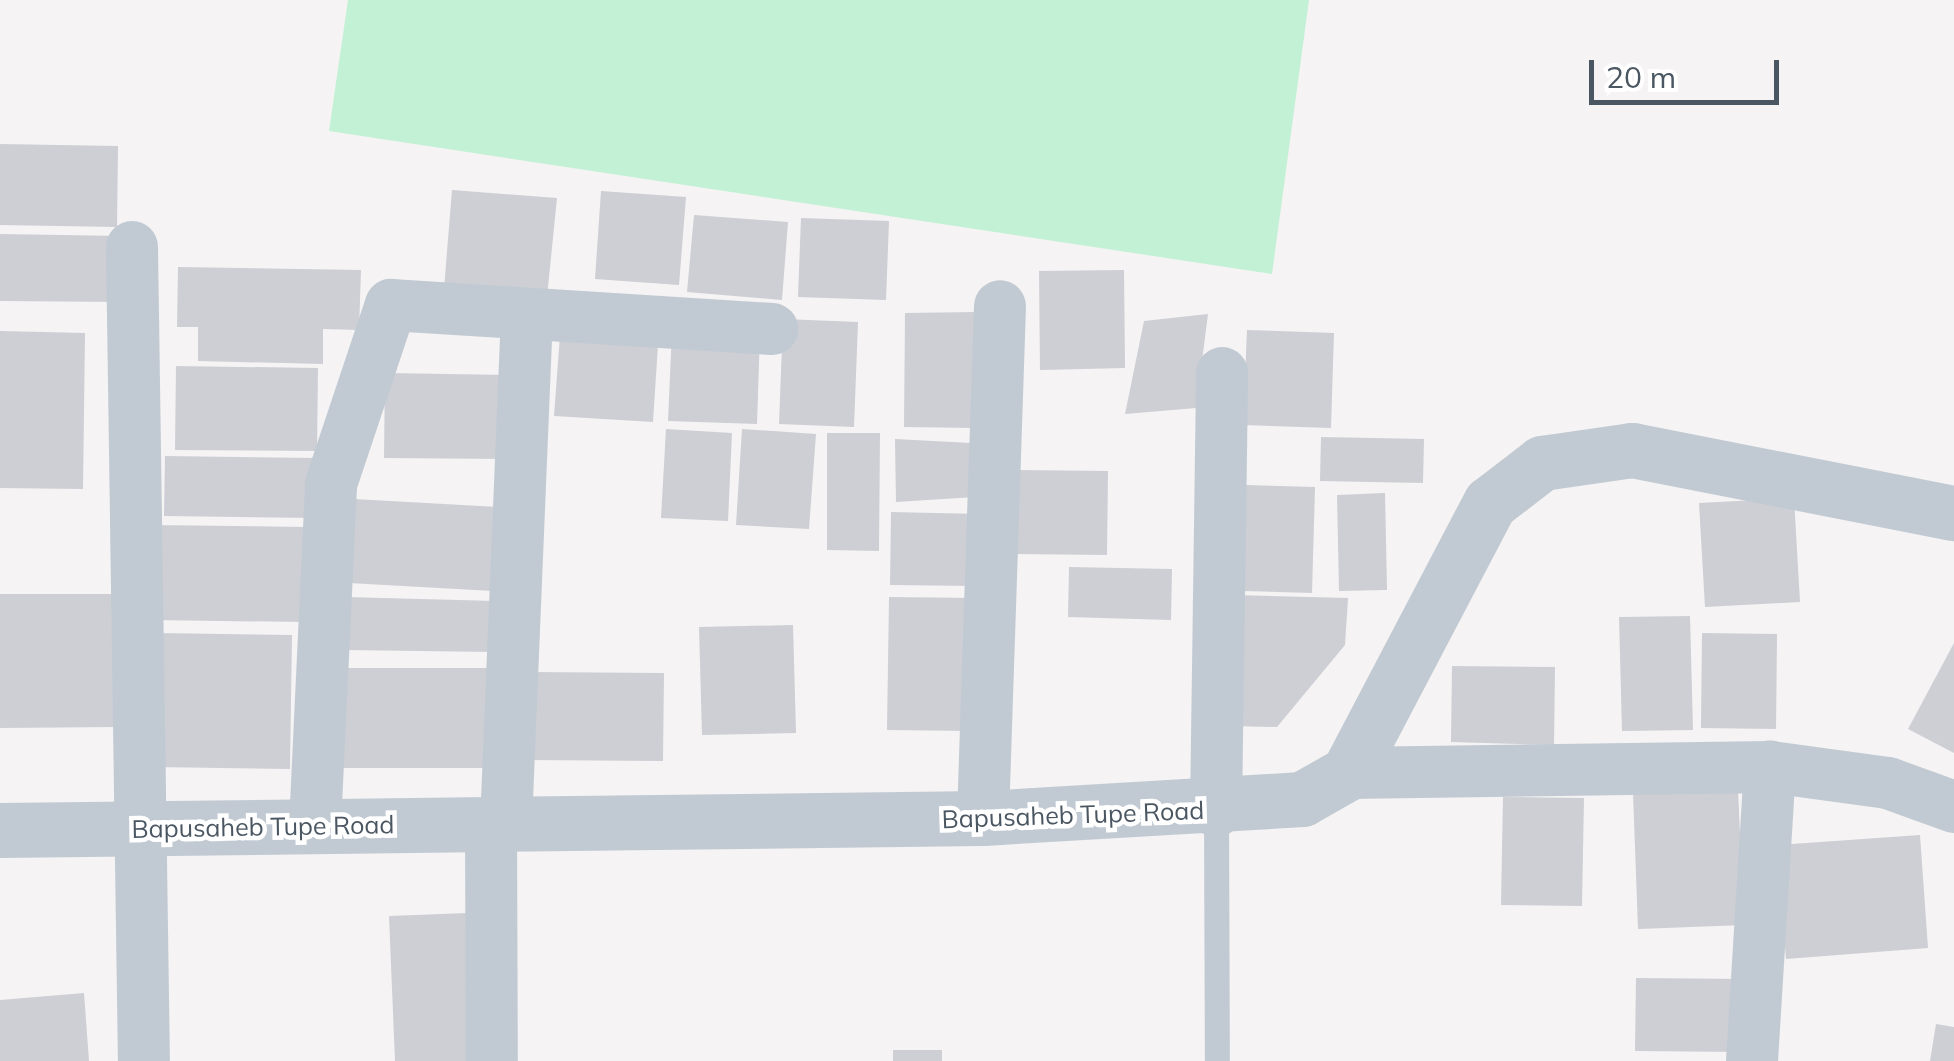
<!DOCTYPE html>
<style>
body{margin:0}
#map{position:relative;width:1954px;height:1061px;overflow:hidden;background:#f5f3f3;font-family:Mulish,sans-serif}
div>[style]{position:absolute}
.green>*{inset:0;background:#c3f1d5}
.building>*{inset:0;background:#cdcfd5}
.service>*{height:25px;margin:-12.5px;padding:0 12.5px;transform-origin:12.5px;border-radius:12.5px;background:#c1cad2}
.minor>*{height:52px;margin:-26px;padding:0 26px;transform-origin:26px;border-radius:26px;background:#c1cad2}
.tertiary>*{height:55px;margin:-27.5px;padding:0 27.5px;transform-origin:27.5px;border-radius:27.5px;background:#c1cad2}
span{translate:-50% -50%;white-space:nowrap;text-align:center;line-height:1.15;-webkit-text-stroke:9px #fff;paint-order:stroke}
.street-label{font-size:25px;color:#4a5661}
.scale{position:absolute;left:1589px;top:60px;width:190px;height:45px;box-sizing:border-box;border:5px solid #4a5661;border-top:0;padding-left:12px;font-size:30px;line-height:35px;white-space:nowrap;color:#4a5661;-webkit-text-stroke:8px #fff;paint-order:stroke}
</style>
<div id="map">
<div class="green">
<i style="clip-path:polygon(348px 0,1309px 0,1272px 274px,329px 131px)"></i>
</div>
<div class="building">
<i style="clip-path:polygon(0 144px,118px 146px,117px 227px,0 225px)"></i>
<i style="clip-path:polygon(452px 190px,557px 198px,547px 297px,444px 289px)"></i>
<i style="clip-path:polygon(601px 191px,686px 197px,679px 285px,595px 279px)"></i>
<i style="clip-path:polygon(694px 215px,788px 222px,782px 300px,687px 292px)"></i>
<i style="clip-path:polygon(801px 218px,889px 221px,886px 300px,798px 297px)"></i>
<i style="clip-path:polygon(0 234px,121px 236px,120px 302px,0 301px)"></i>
<i style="clip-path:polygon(178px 267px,361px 270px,359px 330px,323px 329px,323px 364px,198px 361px,198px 327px,177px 327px)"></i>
<i style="clip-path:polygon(1124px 270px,1125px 368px,1040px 370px,1039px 271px)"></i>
<i style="clip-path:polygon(975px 312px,975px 428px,904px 427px,905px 313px)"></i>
<i style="clip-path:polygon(1208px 314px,1196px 408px,1125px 414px,1144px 321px)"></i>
<i style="clip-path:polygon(783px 319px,858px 322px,854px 427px,779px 424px)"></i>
<i style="clip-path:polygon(561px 322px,659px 329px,653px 422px,554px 416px)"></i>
<i style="clip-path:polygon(672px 330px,760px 333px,757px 424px,668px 421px)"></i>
<i style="clip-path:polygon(1247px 330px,1334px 333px,1331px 428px,1243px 425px)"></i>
<i style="clip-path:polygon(0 331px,85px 333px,83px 489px,0 488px)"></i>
<i style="clip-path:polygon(176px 366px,318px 368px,317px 451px,175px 450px)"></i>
<i style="clip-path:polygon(385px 373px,513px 375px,512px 459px,384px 458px)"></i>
<i style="clip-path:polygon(666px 429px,732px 433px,728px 521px,661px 518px)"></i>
<i style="clip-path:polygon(742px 429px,816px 434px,809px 529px,736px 525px)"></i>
<i style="clip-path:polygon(827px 433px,880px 433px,879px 551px,827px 550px)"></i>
<i style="clip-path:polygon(1321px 437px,1424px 439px,1423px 483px,1320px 481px)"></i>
<i style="clip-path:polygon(895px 439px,971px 443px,975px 497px,896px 502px)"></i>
<i style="clip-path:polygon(165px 456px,318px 458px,317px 518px,164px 516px)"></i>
<i style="clip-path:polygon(1016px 470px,1108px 471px,1107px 555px,1015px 554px)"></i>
<i style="clip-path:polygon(1245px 485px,1315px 487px,1312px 593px,1242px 591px)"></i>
<i style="clip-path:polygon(1385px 493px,1387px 590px,1339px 591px,1337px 495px)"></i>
<i style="clip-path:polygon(1794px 498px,1800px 602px,1705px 607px,1699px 503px)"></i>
<i style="clip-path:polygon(354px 499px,498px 507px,493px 591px,349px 583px)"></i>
<i style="clip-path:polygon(891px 512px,980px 514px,979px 586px,890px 585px)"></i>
<i style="clip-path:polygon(151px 525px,305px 527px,304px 622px,150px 620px)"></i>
<i style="clip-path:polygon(1069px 567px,1172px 569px,1171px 620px,1068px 617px)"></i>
<i style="clip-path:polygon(0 594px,115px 594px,116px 727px,0 728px)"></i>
<i style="clip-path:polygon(1234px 595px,1348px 598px,1345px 645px,1277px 727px,1230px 726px)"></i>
<i style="clip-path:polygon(345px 597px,496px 601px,495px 652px,344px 650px)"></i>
<i style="clip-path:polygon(889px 597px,975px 598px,973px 731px,887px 730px)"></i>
<i style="clip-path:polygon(1690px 616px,1693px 730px,1622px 731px,1619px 617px)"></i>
<i style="clip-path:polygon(793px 625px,796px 733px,702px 735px,699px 627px)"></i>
<i style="clip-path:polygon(156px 633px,292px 635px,290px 769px,154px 767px)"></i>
<i style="clip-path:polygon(1702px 633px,1777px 634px,1776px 729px,1701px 728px)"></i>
<i style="clip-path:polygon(1954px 643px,1954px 753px,1908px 729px)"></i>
<i style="clip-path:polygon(1452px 666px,1555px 667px,1554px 745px,1451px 742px)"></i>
<i style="clip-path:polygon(328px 668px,492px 668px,492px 768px,328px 768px)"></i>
<i style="clip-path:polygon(530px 672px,664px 673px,663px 761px,529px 760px)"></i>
<i style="clip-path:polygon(1738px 789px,1744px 925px,1638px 929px,1633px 793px)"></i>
<i style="clip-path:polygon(1503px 797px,1584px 798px,1582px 906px,1501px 905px)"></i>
<i style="clip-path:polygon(1920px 835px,1928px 948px,1786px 959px,1777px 845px)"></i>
<i style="clip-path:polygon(468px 913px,474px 1061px,395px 1061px,389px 916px)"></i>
<i style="clip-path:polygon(1636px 978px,1746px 979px,1744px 1052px,1635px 1051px)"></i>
<i style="clip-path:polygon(84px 993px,89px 1061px,0 1061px,0 1000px)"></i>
<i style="clip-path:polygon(1936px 1024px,1954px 1027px,1954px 1061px,1930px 1061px)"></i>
<i style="clip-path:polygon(893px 1050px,942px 1050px,942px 1061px,893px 1061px)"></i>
</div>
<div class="service">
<i style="left:1216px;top:811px;width:250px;rotate:89.8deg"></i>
</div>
<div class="minor">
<i style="left:132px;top:247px;width:814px;rotate:89.16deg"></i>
<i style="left:1348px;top:773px;width:422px;rotate:-0.8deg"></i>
<i style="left:1770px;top:767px;width:119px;rotate:7.7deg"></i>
<i style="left:1888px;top:783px;width:70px;rotate:20deg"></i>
<i style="left:1216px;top:811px;width:438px;rotate:-89.2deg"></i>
<i style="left:983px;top:818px;width:512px;rotate:-88.1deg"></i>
<i style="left:491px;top:824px;width:237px;rotate:89.8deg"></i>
<i style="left:506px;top:824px;width:510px;rotate:-87.64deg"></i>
<i style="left:315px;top:826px;width:342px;rotate:-87.3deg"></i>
<i style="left:331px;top:484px;width:189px;rotate:-71.5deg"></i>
<i style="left:391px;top:305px;width:382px;rotate:3.6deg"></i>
<i style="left:1752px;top:1061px;width:295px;rotate:-86.5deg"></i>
</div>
<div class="tertiary">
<i style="left:0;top:830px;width:983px;rotate:-0.7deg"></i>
<i style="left:983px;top:818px;width:320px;rotate:-3.4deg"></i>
<i style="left:1302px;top:799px;width:53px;rotate:-29.5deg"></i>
<i style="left:1348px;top:773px;width:305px;rotate:-62.3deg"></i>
<i style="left:1490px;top:503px;width:66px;rotate:-37.6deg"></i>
<i style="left:1542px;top:463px;width:91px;rotate:-8.2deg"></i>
<i style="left:1632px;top:450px;width:328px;rotate:11.1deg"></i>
</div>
<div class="street-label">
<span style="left:1073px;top:815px;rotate:-2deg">Bapusaheb Tupe Road</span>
<span style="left:263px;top:827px;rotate:-1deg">Bapusaheb Tupe Road</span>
</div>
<div class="scale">20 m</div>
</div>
